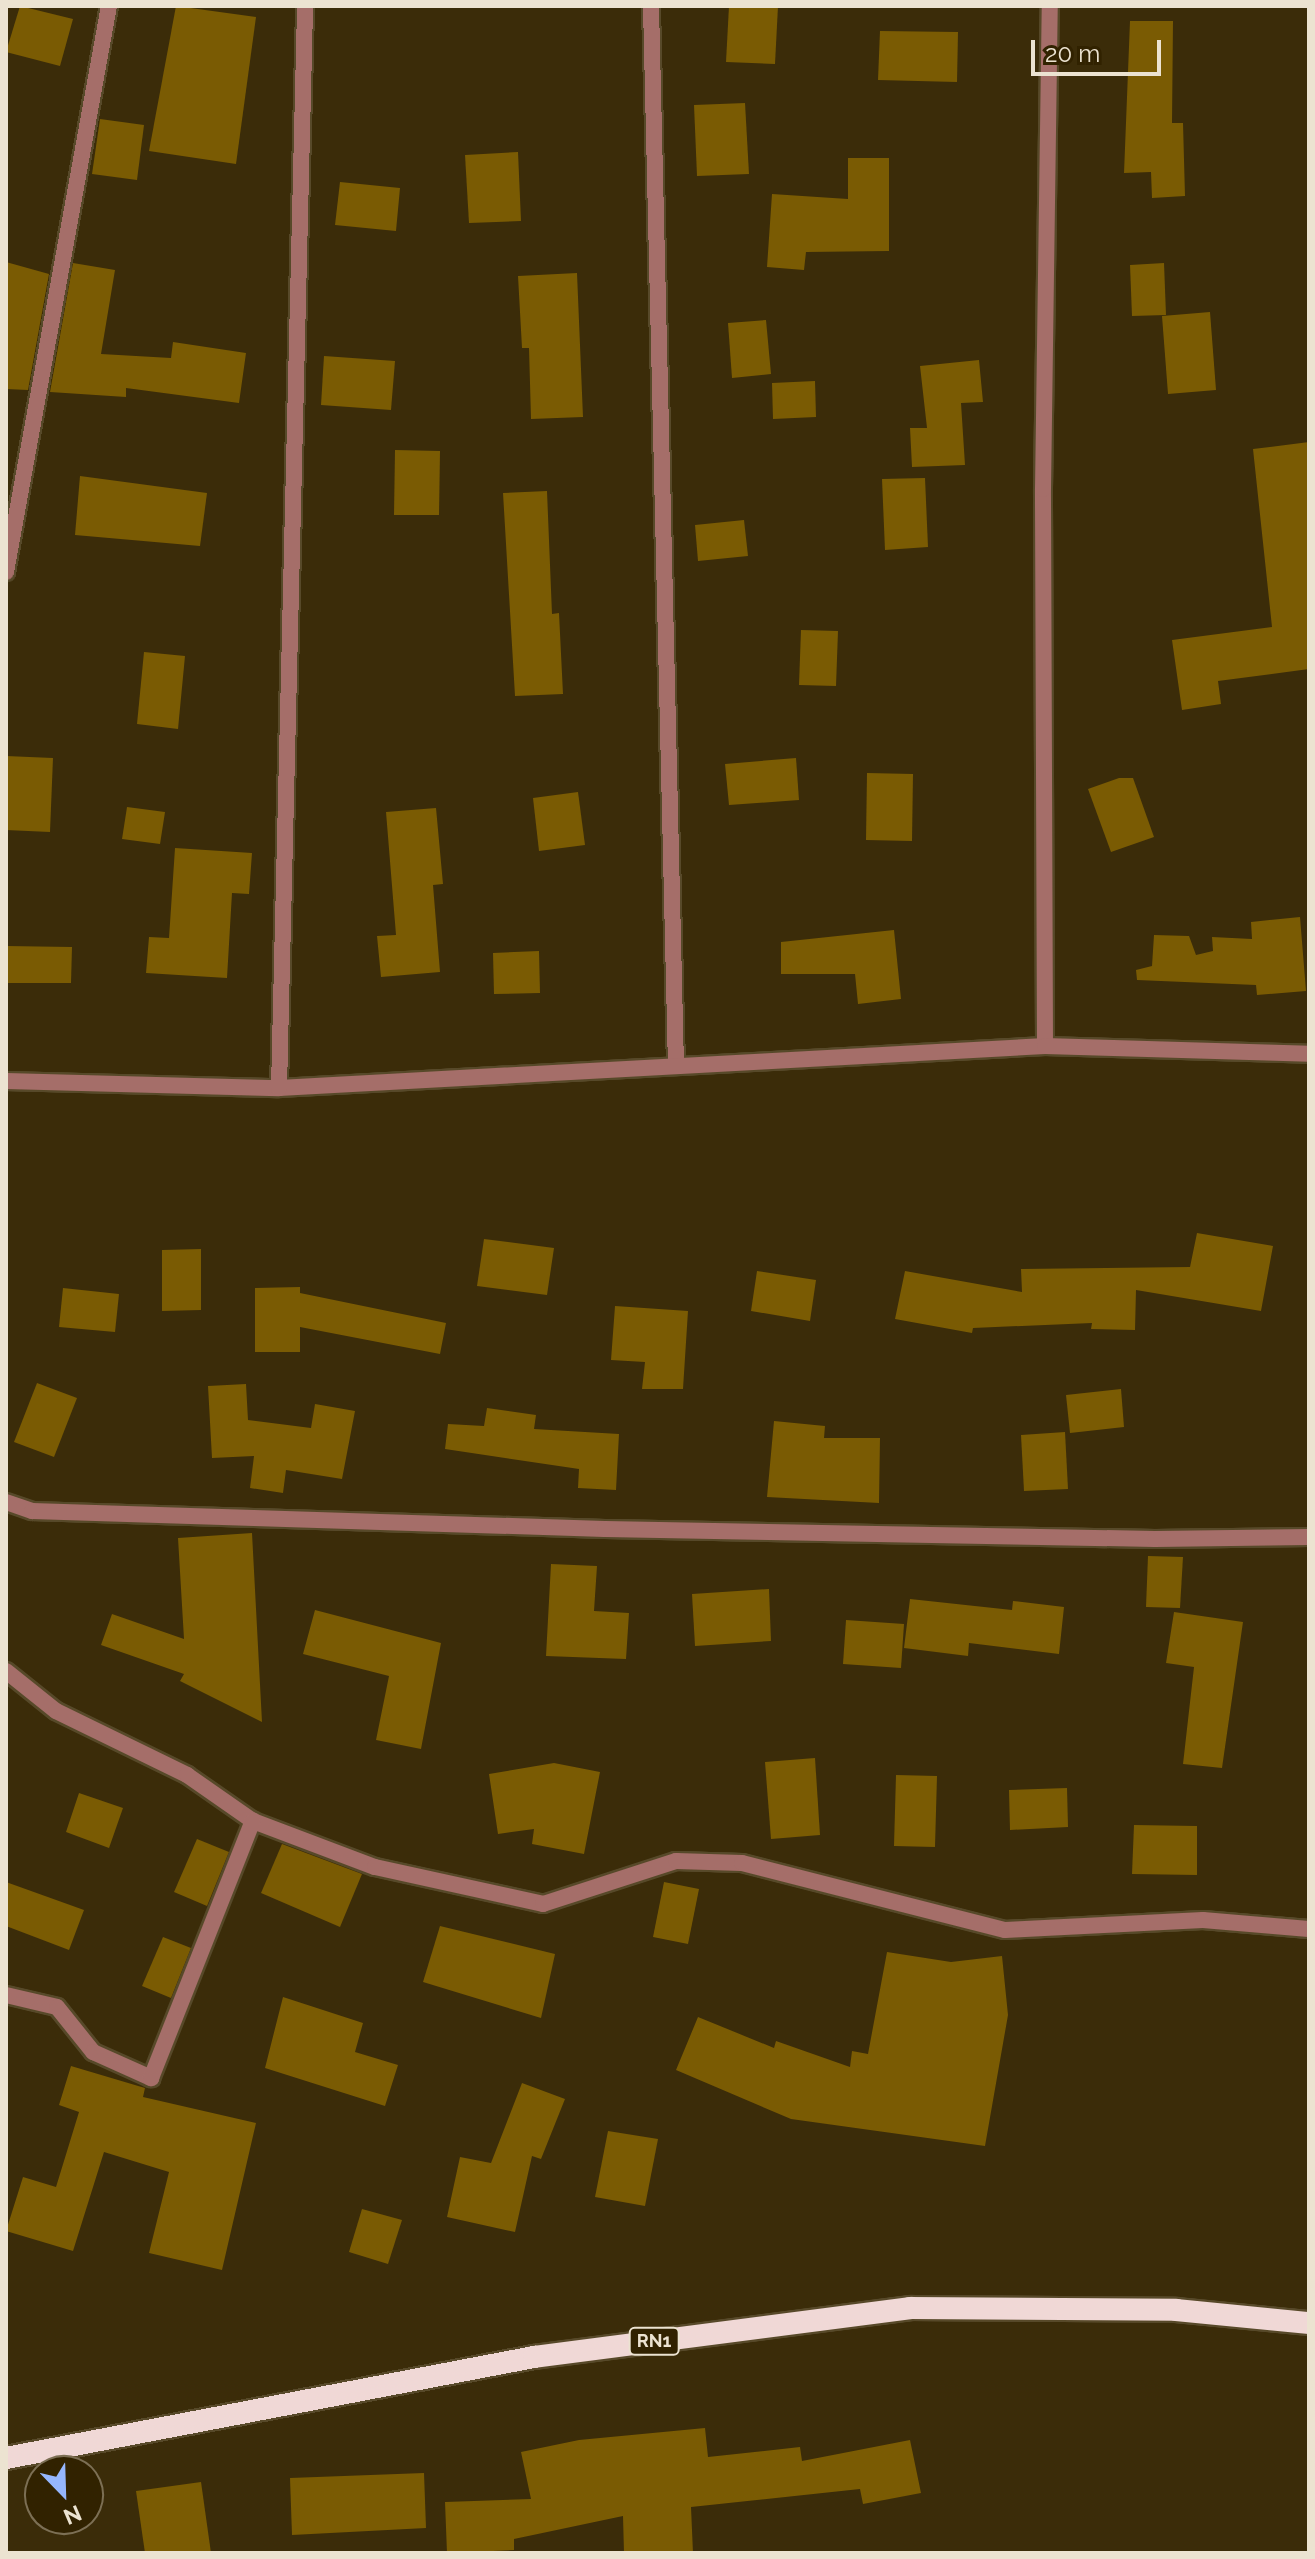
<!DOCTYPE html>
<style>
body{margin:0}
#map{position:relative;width:1315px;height:2559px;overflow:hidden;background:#3b2c09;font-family:Raleway,sans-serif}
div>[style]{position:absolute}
.building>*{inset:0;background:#7a5b03}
.roads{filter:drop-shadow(2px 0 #574929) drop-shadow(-2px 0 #574929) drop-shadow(0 2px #574929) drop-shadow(0 -2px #574929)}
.minor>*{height:16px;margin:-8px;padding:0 8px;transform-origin:8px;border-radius:8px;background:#a56e69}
.trunk>*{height:22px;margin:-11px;padding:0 11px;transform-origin:11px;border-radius:11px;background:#f0d8d6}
span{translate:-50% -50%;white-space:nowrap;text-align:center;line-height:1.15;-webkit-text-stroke:8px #312200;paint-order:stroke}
.shield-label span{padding:2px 6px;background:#312200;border:2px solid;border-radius:6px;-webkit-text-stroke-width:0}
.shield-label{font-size:18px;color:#ece3d1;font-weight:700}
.frame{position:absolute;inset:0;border:8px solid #ece3d1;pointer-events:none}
.north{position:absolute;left:24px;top:2455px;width:80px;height:80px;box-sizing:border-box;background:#312200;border:2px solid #7c6f54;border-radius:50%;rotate:157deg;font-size:22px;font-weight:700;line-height:32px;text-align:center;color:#ece3d1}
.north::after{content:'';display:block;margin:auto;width:28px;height:36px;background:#95b6fd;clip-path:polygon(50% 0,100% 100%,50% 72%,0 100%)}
.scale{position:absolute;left:1031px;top:40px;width:130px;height:36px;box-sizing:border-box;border:4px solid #ece3d1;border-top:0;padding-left:10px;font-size:24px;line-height:28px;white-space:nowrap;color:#ece3d1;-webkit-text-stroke:6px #312200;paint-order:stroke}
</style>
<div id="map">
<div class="building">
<i style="clip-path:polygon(20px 6px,73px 19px,60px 66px,6px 52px)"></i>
<i style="clip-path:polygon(176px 6px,256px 17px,236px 164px,149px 151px)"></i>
<i style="clip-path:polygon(729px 6px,778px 6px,775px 64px,726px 62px)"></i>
<i style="clip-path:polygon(1130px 21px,1173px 21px,1172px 123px,1183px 123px,1185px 196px,1152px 198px,1151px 172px,1124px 173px)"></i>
<i style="clip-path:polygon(880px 31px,958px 32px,957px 82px,878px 80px)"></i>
<i style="clip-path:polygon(745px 103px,749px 174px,697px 176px,694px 105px)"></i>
<i style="clip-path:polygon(100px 119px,144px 125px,137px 180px,92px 174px)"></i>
<i style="clip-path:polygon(518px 152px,521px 221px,469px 223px,465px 155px)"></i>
<i style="clip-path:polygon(848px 158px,889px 158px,889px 251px,806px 252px,804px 270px,767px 267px,772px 194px,848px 199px)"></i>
<i style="clip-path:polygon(340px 182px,400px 188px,396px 231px,335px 225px)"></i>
<i style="clip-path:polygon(6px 262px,49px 274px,28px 390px,6px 389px)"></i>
<i style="clip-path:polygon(73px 263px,115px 270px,101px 354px,171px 358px,173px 342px,246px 353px,239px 403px,126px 388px,126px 397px,50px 392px)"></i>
<i style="clip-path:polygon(1164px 263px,1166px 315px,1132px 316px,1130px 265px)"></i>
<i style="clip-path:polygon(577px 273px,583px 417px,531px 419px,529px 348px,522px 348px,518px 276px)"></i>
<i style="clip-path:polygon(1210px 312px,1216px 390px,1168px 394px,1162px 316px)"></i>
<i style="clip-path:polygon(766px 320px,771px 374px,732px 378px,728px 323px)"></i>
<i style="clip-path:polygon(324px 356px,395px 361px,391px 410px,321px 405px)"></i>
<i style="clip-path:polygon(979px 360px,983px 402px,961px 403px,965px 465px,912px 467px,910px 428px,927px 428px,920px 366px)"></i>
<i style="clip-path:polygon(815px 381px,816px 417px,773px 419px,772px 383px)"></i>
<i style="clip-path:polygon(1309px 442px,1309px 669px,1218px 681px,1221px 704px,1182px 710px,1172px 640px,1272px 627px,1253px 449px)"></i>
<i style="clip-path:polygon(395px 450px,440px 451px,439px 515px,394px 515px)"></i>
<i style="clip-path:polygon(80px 476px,207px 493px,200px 546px,75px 535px)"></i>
<i style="clip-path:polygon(925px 478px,928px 547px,885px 550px,882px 479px)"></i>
<i style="clip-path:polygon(547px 491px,552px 614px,559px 613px,563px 694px,515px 696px,503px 493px)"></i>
<i style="clip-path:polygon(744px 520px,748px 556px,698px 561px,695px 525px)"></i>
<i style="clip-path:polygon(801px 630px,838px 631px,836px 686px,799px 685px)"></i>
<i style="clip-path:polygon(144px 652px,185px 656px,178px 729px,137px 724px)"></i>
<i style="clip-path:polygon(6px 756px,53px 758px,50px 832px,6px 830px)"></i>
<i style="clip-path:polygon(796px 758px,799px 800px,729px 805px,725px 764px)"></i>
<i style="clip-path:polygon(867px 773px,913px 774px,912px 841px,866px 840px)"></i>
<i style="clip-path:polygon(1119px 778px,1133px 778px,1154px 837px,1111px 852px,1088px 789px)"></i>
<i style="clip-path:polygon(578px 792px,585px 845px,539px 851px,533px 798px)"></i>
<i style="clip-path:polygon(127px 807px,165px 812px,160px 844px,122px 839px)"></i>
<i style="clip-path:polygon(436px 808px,443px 884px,433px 885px,440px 972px,381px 977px,377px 936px,396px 935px,386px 812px)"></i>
<i style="clip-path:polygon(175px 848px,252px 853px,249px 894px,232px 893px,227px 978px,146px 973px,149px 937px,169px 938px)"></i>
<i style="clip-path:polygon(1300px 917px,1306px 991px,1257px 995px,1256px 985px,1137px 980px,1136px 970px,1152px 966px,1154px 935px,1189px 936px,1196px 955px,1213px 951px,1212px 937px,1252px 939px,1251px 922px)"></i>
<i style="clip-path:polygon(894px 930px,901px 999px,858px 1004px,855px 974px,781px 974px,781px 942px)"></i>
<i style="clip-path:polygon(6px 946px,72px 947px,71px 983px,6px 983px)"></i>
<i style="clip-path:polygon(539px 951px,540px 993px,494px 994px,493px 953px)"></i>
<i style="clip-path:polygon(1197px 1233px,1273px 1246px,1261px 1311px,1136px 1290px,1135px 1330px,1091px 1329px,1092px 1323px,973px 1328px,972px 1333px,895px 1319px,905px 1271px,1022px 1292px,1021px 1269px,1190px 1267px)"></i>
<i style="clip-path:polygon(484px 1239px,554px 1248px,547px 1295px,477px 1286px)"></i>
<i style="clip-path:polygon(201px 1249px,201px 1310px,162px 1311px,162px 1250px)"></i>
<i style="clip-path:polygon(757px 1271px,816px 1280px,810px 1321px,751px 1311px)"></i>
<i style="clip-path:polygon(300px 1287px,300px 1293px,446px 1323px,440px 1354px,300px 1327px,300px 1352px,255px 1352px,255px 1288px)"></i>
<i style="clip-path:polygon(63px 1288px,119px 1294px,115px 1332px,59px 1327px)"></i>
<i style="clip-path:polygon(615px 1306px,688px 1311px,683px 1389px,642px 1389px,645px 1362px,611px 1360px)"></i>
<i style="clip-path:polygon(37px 1383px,77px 1398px,54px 1457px,14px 1442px)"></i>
<i style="clip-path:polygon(246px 1384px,248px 1420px,311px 1428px,315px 1404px,355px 1411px,342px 1479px,286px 1470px,283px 1493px,250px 1488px,254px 1456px,212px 1458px,208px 1386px)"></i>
<i style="clip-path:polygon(1121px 1389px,1124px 1427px,1070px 1433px,1066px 1395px)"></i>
<i style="clip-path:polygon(487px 1408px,536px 1415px,534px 1429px,619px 1434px,616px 1490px,578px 1488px,579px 1469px,445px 1449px,448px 1424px,484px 1426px)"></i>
<i style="clip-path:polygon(774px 1421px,825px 1426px,824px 1438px,880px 1438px,879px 1503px,767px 1497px)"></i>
<i style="clip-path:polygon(1065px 1432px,1068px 1489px,1024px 1491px,1021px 1435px)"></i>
<i style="clip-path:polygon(252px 1533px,262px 1722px,180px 1681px,184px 1674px,101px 1645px,112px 1614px,184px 1639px,178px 1538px)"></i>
<i style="clip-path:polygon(1148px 1556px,1183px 1557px,1180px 1608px,1146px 1607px)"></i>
<i style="clip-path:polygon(551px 1564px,597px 1566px,594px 1611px,629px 1613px,626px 1659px,546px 1656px)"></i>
<i style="clip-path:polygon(769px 1589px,771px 1641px,695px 1646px,692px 1594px)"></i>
<i style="clip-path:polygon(910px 1599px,1012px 1610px,1013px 1601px,1064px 1607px,1059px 1654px,969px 1643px,968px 1656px,904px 1648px)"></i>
<i style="clip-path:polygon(315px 1610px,441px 1643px,421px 1749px,376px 1740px,389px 1676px,303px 1654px)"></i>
<i style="clip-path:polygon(1174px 1612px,1243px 1622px,1222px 1768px,1183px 1764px,1194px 1667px,1166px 1663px)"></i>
<i style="clip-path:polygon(846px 1620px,904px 1624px,901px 1668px,843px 1664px)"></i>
<i style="clip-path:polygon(815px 1758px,820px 1835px,771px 1839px,765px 1762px)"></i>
<i style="clip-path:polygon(554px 1763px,600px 1772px,584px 1854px,532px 1844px,534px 1829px,498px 1834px,489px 1774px)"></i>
<i style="clip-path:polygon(896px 1775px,937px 1776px,935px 1847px,894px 1846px)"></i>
<i style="clip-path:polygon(1067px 1788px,1068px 1827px,1010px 1830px,1009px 1790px)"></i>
<i style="clip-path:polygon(79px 1793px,123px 1808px,109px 1848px,66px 1832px)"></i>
<i style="clip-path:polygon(1134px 1825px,1197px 1826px,1197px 1875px,1132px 1874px)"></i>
<i style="clip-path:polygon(197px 1839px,229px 1852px,207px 1906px,174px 1892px)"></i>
<i style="clip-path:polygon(282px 1844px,362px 1874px,340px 1927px,261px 1893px)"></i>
<i style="clip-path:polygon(6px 1882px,84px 1910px,69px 1950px,6px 1926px)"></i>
<i style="clip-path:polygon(664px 1882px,699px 1889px,688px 1944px,653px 1937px)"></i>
<i style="clip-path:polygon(440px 1926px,555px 1954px,541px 2018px,423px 1982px)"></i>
<i style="clip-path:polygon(163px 1937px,191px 1948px,171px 1998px,142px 1986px)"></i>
<i style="clip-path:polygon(887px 1952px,951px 1962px,1002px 1956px,1008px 2015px,985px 2146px,791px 2119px,676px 2070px,698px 2017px,774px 2048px,776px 2041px,850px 2067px,852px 2051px,868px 2054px)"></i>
<i style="clip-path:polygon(283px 1997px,363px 2023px,355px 2052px,398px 2065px,385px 2106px,265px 2068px)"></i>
<i style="clip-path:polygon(71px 2066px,145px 2088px,143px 2097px,256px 2123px,222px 2270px,149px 2253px,169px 2172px,104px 2152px,73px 2251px,6px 2231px,23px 2177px,56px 2187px,79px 2112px,59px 2105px)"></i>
<i style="clip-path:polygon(522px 2083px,565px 2099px,541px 2159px,532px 2156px,515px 2232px,447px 2217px,460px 2157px,491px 2163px)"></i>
<i style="clip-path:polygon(608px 2131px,658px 2139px,645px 2206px,595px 2197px)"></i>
<i style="clip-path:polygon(362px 2209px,402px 2220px,388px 2264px,349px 2252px)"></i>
<i style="clip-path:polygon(705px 2428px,708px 2457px,800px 2447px,802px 2461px,910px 2440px,921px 2493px,863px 2504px,860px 2489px,691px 2507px,693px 2553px,624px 2553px,623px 2516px,514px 2539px,514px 2550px,447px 2553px,445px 2502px,531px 2499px,521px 2452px,579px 2440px)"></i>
<i style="clip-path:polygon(424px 2473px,426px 2528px,292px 2535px,290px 2478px)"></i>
<i style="clip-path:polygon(201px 2482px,211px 2553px,145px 2553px,136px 2491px)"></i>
</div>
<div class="roads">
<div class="minor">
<i style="left:651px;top:6px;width:1059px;rotate:88.65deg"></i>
<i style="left:6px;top:572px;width:575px;rotate:-79.69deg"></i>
<i style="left:1045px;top:1046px;width:557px;rotate:-90.21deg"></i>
<i style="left:1043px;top:489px;width:483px;rotate:-89.2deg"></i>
<i style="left:6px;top:1081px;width:273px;rotate:1.5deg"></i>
<i style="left:279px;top:1088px;width:767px;rotate:-3.14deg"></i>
<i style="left:1045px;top:1046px;width:264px;rotate:1.7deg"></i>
<i style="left:279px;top:1088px;width:1082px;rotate:-88.62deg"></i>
<i style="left:6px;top:1502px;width:28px;rotate:19deg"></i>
<i style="left:32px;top:1511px;width:573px;rotate:1.8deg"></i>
<i style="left:605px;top:1529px;width:550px;rotate:1.04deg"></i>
<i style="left:1155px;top:1539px;width:154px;rotate:-0.7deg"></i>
<i style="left:6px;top:1671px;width:64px;rotate:38.7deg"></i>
<i style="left:56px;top:1711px;width:146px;rotate:26deg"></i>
<i style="left:187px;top:1775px;width:80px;rotate:34.9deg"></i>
<i style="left:253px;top:1821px;width:130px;rotate:20.7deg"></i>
<i style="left:375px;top:1867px;width:172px;rotate:12.4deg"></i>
<i style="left:543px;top:1904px;width:140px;rotate:-17.9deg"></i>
<i style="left:676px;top:1861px;width:66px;rotate:1.7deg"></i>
<i style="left:742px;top:1863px;width:271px;rotate:14.3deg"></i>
<i style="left:1005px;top:1930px;width:198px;rotate:-2.9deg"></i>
<i style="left:1203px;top:1920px;width:106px;rotate:4.9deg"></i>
<i style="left:6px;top:1995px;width:52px;rotate:13.2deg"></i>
<i style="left:57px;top:2007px;width:58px;rotate:51.3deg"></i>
<i style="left:93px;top:2052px;width:64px;rotate:24.1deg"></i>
<i style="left:151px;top:2078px;width:277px;rotate:-68.4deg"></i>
</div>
<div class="trunk">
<i style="left:6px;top:2458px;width:538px;rotate:-10.83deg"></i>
<i style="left:534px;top:2357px;width:379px;rotate:-7.4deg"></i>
<i style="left:910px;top:2308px;width:266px;rotate:0.4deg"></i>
<i style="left:1176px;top:2310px;width:134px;rotate:5.6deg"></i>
</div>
</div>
<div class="shield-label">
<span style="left:654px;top:2341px">RN1</span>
</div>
<div class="frame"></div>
<div class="north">N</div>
<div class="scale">20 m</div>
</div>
